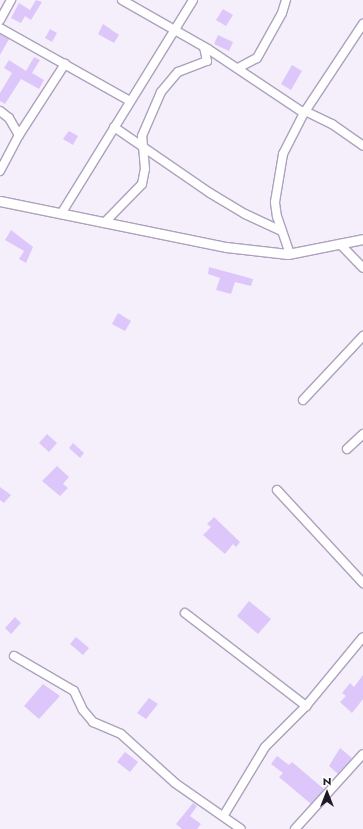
<!DOCTYPE html>
<style>
body{margin:0}
#map{position:relative;width:363px;height:829px;overflow:hidden;background:#f4effb;font-family:Jost,sans-serif}
div>[style]{position:absolute}
.building>*{inset:0;background:#ddc7fa}
.roads{filter:drop-shadow(1px 0 #ada1bd) drop-shadow(-1px 0 #ada1bd) drop-shadow(0 1px #ada1bd) drop-shadow(0 -1px #ada1bd)}
.minor>*{height:8px;margin:-4px;padding:0 4px;transform-origin:4px;border-radius:4px;background:#fff}
.tertiary>*{height:9px;margin:-4.5px;padding:0 4.5px;transform-origin:4.5px;border-radius:4.5px;background:#fff}
span{translate:-50% -50%;white-space:nowrap;text-align:center;line-height:1.15;-webkit-text-stroke:3px #fff;paint-order:stroke}
.north{position:absolute;left:307px;top:773px;width:40px;height:40px;-webkit-text-stroke:3px #fff;paint-order:stroke;rotate:0deg;font-size:11px;font-weight:700;line-height:16px;text-align:center;color:#1e1924}
.north::after{content:'';display:block;margin:auto;width:14px;height:18px;background:#1e1924;clip-path:polygon(50% 0,100% 100%,50% 72%,0 100%)}
</style>
<div id="map">
<div class="building">
<i style="clip-path:polygon(36px 0,42px 2px,31px 20px,25px 16px,21px 23px,11px 18px,19px 3px,30px 10px)"></i>
<i style="clip-path:polygon(223px 9px,233px 15px,226px 26px,216px 20px)"></i>
<i style="clip-path:polygon(103px 24px,119px 35px,114px 43px,98px 34px)"></i>
<i style="clip-path:polygon(50px 29px,57px 33px,52px 42px,45px 38px)"></i>
<i style="clip-path:polygon(0 34px,9px 39px,0 55px)"></i>
<i style="clip-path:polygon(218px 35px,233px 42px,229px 51px,214px 44px)"></i>
<i style="clip-path:polygon(34px 57px,40px 60px,32px 73px,44px 80px,39px 89px,21px 79px,5px 104px,0 101px,0 93px,12px 73px,4px 68px,9px 60px,26px 71px)"></i>
<i style="clip-path:polygon(292px 65px,302px 71px,291px 90px,281px 84px)"></i>
<i style="clip-path:polygon(69px 131px,78px 136px,73px 145px,63px 139px)"></i>
<i style="clip-path:polygon(11px 230px,33px 247px,26px 263px,19px 259px,24px 251px,5px 240px)"></i>
<i style="clip-path:polygon(209px 267px,253px 279px,251px 286px,235px 282px,231px 294px,216px 290px,220px 278px,208px 274px)"></i>
<i style="clip-path:polygon(118px 313px,131px 321px,125px 331px,112px 324px)"></i>
<i style="clip-path:polygon(47px 434px,57px 443px,49px 452px,39px 443px)"></i>
<i style="clip-path:polygon(73px 443px,84px 453px,80px 458px,69px 448px)"></i>
<i style="clip-path:polygon(57px 466px,69px 477px,63px 484px,68px 488px,60px 496px,42px 481px)"></i>
<i style="clip-path:polygon(0 487px,11px 495px,4px 503px,0 500px)"></i>
<i style="clip-path:polygon(214px 517px,240px 542px,236px 547px,233px 544px,225px 554px,203px 535px,211px 527px,207px 524px)"></i>
<i style="clip-path:polygon(249px 601px,271px 619px,258px 634px,237px 616px)"></i>
<i style="clip-path:polygon(15px 617px,21px 623px,11px 634px,5px 628px)"></i>
<i style="clip-path:polygon(76px 637px,89px 648px,83px 655px,70px 644px)"></i>
<i style="clip-path:polygon(363px 675px,363px 699px,352px 713px,340px 702px,346px 696px,342px 693px,350px 683px,354px 687px)"></i>
<i style="clip-path:polygon(43px 684px,60px 696px,39px 719px,24px 706px)"></i>
<i style="clip-path:polygon(149px 698px,158px 704px,146px 719px,137px 713px)"></i>
<i style="clip-path:polygon(340px 748px,352px 758px,338px 774px,329px 766px)"></i>
<i style="clip-path:polygon(125px 752px,138px 762px,130px 772px,117px 762px)"></i>
<i style="clip-path:polygon(277px 756px,289px 765px,292px 762px,324px 789px,311px 804px,279px 777px,283px 773px,271px 764px)"></i>
<i style="clip-path:polygon(193px 803px,197px 806px,190px 816px,201px 824px,197px 829px,182px 829px,176px 824px)"></i>
</div>
<div class="roads">
<div class="minor">
<i style="left:122px;top:0;width:99px;rotate:29.7deg"></i>
<i style="left:208px;top:49px;width:115px;rotate:33.7deg"></i>
<i style="left:0;top:20px;width:23px;rotate:-61deg"></i>
<i style="left:0;top:28px;width:149px;rotate:29.3deg"></i>
<i style="left:238px;top:68px;width:21px;rotate:-28deg"></i>
<i style="left:257px;top:58px;width:51px;rotate:-60.9deg"></i>
<i style="left:282px;top:13px;width:14px;rotate:-73deg"></i>
<i style="left:0;top:111px;width:11px;rotate:38deg"></i>
<i style="left:9px;top:118px;width:20px;rotate:60deg"></i>
<i style="left:305px;top:111px;width:30px;rotate:26deg"></i>
<i style="left:332px;top:124px;width:38px;rotate:35deg"></i>
<i style="left:114px;top:127px;width:116px;rotate:34.5deg"></i>
<i style="left:210px;top:193px;width:41px;rotate:31deg"></i>
<i style="left:245px;top:214px;width:40px;rotate:25deg"></i>
<i style="left:0;top:171px;width:41px;rotate:-62.2deg"></i>
<i style="left:19px;top:135px;width:85px;rotate:-57.1deg"></i>
<i style="left:61px;top:214px;width:251px;rotate:-58.3deg"></i>
<i style="left:104px;top:223px;width:54px;rotate:-45.7deg"></i>
<i style="left:142px;top:184px;width:15px;rotate:-79deg"></i>
<i style="left:145px;top:169px;width:33px;rotate:-95deg"></i>
<i style="left:142px;top:136px;width:48px;rotate:-66.6deg"></i>
<i style="left:161px;top:92px;width:26px;rotate:-50deg"></i>
<i style="left:178px;top:72px;width:31px;rotate:-21deg"></i>
<i style="left:207px;top:61px;width:14px;rotate:-102deg"></i>
<i style="left:340px;top:244px;width:33px;rotate:46deg"></i>
<i style="left:290px;top:254px;width:39px;rotate:-109deg"></i>
<i style="left:277px;top:217px;width:15px;rotate:-98deg"></i>
<i style="left:275px;top:202px;width:49px;rotate:-80.5deg"></i>
<i style="left:283px;top:154px;width:46px;rotate:-62.9deg"></i>
<i style="left:304px;top:113px;width:107px;rotate:-56.5deg"></i>
<i style="left:303px;top:400px;width:88px;rotate:-46.8deg"></i>
<i style="left:347px;top:449px;width:22px;rotate:-43deg"></i>
<i style="left:277px;top:490px;width:127px;rotate:47.2deg"></i>
<i style="left:185px;top:613px;width:153px;rotate:37.5deg"></i>
<i style="left:14px;top:656px;width:69px;rotate:30.3deg"></i>
<i style="left:74px;top:691px;width:21px;rotate:65deg"></i>
<i style="left:83px;top:710px;width:16px;rotate:50deg"></i>
<i style="left:93px;top:722px;width:30px;rotate:23deg"></i>
<i style="left:121px;top:734px;width:73px;rotate:42.2deg"></i>
<i style="left:175px;top:783px;width:80px;rotate:34.9deg"></i>
<i style="left:224px;top:815px;width:79px;rotate:-58.9deg"></i>
<i style="left:265px;top:747px;width:58px;rotate:-45deg"></i>
<i style="left:306px;top:706px;width:89px;rotate:-50.4deg"></i>
<i style="left:295px;top:829px;width:101px;rotate:-47.8deg"></i>
</div>
<div class="tertiary">
<i style="left:0;top:201px;width:231px;rotate:11.5deg"></i>
<i style="left:226px;top:247px;width:62px;rotate:6.4deg"></i>
<i style="left:288px;top:254px;width:76px;rotate:-11.3deg"></i>
</div>
</div>
<div class="north">N</div>
</div>
